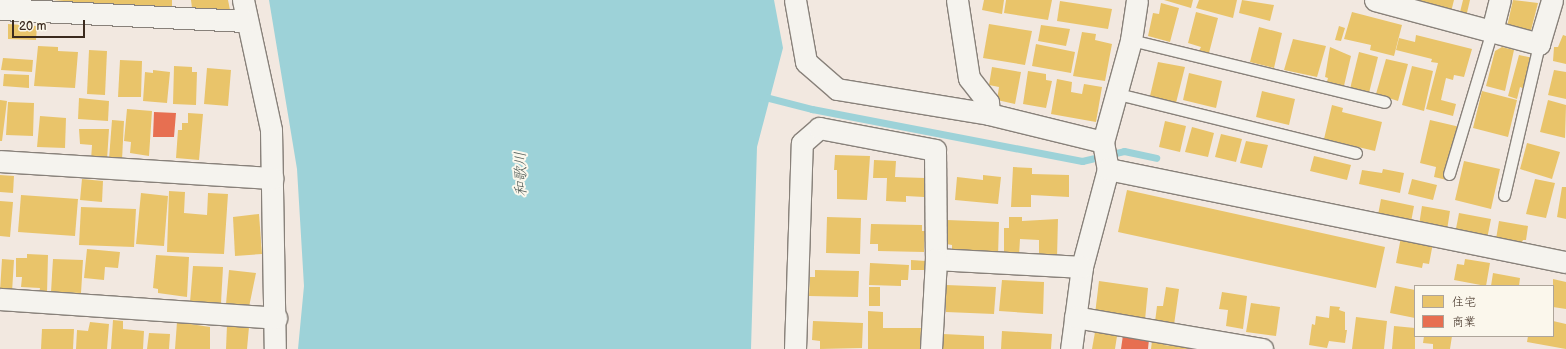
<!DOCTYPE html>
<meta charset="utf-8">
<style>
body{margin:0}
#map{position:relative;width:1566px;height:349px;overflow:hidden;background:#f2e8e0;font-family:"Balsamiq Sans","Klee One",sans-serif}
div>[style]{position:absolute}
.water>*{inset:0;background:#9dd2d8}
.homes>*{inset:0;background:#e9c46a}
.shops>*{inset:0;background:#e76f51}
.stream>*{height:7px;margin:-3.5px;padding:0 3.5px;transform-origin:3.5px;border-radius:3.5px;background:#9dd2d8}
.roads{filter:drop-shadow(1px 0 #88817a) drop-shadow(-1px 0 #88817a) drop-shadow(0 1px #88817a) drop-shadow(0 -1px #88817a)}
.lane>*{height:11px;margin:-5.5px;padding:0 5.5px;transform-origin:5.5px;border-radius:5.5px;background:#f5f3ee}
.street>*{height:21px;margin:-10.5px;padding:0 10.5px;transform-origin:10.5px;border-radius:10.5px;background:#f5f3ee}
span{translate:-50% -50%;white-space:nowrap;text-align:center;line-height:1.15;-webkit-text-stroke:4px #fbf7ec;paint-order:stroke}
.water-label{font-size:15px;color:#4e5a55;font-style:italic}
.legend{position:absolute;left:1414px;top:285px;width:140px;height:52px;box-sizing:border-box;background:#fbf7ec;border:1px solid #aea59a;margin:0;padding:5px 7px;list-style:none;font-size:12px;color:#3b2a1e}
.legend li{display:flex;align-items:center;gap:8px;height:20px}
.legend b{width:20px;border:1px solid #aea59a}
.scale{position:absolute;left:12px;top:20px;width:73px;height:18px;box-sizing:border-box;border:2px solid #3b2a1e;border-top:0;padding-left:5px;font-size:12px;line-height:14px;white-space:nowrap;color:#3b2a1e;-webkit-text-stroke:3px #fbf7ec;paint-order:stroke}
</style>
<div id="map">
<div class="water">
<i style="clip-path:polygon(269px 0,774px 0,783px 48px,757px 147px,751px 349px,298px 349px,304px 286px,297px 169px)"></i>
</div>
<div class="homes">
<i style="clip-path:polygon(53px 0,172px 0,172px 11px)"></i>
<i style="clip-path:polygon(191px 0,228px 0,230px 10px,193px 16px)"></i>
<i style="clip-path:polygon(984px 0,1004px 0,1002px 14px,982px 10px)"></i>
<i style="clip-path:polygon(1006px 0,1052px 0,1048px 20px,1004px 13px)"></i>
<i style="clip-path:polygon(1164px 0,1193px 0,1191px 8px)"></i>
<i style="clip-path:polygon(1199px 0,1237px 0,1233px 18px,1196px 8px)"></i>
<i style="clip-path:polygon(1242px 0,1274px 5px,1270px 21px,1239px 13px)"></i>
<i style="clip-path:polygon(1417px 0,1454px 0,1451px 12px,1416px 2px)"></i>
<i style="clip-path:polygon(1463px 0,1470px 0,1466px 17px,1459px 16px)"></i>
<i style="clip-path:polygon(1513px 0,1538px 3px,1529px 38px,1506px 31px)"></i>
<i style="clip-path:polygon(1060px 1px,1112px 9px,1108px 29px,1057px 21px)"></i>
<i style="clip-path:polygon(1161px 3px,1179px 8px,1170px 42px,1148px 36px,1153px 13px,1159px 14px)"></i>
<i style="clip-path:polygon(1196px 12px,1218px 18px,1209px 53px,1199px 51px,1201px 47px,1188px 43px)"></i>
<i style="clip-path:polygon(1352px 12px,1402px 25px,1394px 56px,1370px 50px,1371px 45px,1344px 39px)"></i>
<i style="clip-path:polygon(8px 24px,37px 26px,36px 40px,8px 39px)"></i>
<i style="clip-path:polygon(989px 24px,1032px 31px,1025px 65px,983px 58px)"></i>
<i style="clip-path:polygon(1041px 25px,1070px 29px,1066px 46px,1038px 41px)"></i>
<i style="clip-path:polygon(1339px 26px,1345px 28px,1341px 41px,1335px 40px)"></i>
<i style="clip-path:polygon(1259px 27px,1282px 33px,1274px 68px,1250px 62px)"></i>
<i style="clip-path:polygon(1082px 32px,1096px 34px,1095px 40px,1112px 44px,1105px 81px,1073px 76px)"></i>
<i style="clip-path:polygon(1416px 35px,1472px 49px,1464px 77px,1454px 75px,1453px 80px,1446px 78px,1441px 100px,1456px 104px,1453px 116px,1426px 109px,1438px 63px,1431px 62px,1432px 59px,1396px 50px,1399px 38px,1415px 42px)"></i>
<i style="clip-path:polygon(1563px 35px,1566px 36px,1566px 64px,1553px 61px,1554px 47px,1558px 47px)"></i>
<i style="clip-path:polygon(1293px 39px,1326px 46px,1317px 77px,1284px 70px)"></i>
<i style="clip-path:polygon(1036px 44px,1075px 52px,1071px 73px,1032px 66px)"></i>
<i style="clip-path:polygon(38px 46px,58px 47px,58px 51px,78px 52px,75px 88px,34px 86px)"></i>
<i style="clip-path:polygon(1330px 47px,1351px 56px,1343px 90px,1326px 85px,1328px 78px,1325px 77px)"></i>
<i style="clip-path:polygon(1502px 47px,1514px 50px,1505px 91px,1486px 86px,1495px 51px)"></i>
<i style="clip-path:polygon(89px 50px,107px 51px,105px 95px,87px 94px)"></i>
<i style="clip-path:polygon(1359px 52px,1378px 57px,1369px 93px,1350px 89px)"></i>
<i style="clip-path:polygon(1519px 55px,1533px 58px,1525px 89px,1520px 87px,1517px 99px,1508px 96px)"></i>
<i style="clip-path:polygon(3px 58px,33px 60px,32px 72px,1px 70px)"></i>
<i style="clip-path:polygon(1386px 59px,1408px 64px,1398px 101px,1376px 94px)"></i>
<i style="clip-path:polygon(120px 60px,142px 61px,141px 97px,118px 97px)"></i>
<i style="clip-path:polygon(1158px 62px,1185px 67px,1176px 103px,1150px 96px)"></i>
<i style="clip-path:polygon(174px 66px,192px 67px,192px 72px,197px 72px,196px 105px,173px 104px)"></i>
<i style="clip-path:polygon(1412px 66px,1433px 71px,1424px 111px,1402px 105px)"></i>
<i style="clip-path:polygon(992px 67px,1021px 72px,1015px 104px,997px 100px,999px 87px,989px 85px)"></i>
<i style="clip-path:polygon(207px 68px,231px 70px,228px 106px,204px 104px)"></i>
<i style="clip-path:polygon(153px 70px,170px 72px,167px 103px,143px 101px,145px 72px,153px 73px)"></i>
<i style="clip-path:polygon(1554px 70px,1566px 72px,1566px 99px,1548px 95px)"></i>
<i style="clip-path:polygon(1028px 71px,1046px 74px,1046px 80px,1052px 81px,1046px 108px,1023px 104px)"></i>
<i style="clip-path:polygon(1189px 73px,1222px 81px,1216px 108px,1183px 100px)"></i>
<i style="clip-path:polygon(4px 74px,29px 75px,29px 88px,3px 86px)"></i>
<i style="clip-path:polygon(1057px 79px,1072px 82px,1071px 92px,1082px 94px,1084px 84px,1102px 87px,1096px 122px,1051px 114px)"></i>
<i style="clip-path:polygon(1262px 91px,1295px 99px,1289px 125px,1256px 117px)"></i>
<i style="clip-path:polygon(1482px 91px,1517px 100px,1508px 137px,1473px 128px)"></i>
<i style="clip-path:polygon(79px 98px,109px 101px,108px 121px,78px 119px)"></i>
<i style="clip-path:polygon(0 100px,7px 101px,2px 141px,0 141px)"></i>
<i style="clip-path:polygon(1548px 100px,1566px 105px,1565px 138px,1540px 132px)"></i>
<i style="clip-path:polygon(8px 102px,34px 103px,33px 136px,6px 135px)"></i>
<i style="clip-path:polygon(1332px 105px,1343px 108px,1342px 112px,1382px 122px,1375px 151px,1324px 139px)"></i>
<i style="clip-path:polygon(127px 109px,152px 111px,149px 156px,130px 153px,131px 142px,124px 141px)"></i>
<i style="clip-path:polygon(188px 113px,203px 114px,199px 160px,176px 158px,178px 130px,182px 130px,182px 123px,188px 123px)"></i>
<i style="clip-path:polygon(40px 116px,66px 118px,65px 148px,37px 147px)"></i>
<i style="clip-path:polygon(112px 120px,124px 121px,122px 160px,109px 159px)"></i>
<i style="clip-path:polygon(1430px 120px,1460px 127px,1447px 180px,1434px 177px,1436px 167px,1420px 163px)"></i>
<i style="clip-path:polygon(1165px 121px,1186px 126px,1180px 152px,1159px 147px)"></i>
<i style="clip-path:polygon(1192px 127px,1214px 133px,1208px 157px,1185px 152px)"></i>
<i style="clip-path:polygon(79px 129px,109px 129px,107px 160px,91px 160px,92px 145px,80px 144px)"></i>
<i style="clip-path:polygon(1221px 134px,1242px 139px,1236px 162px,1215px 157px)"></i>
<i style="clip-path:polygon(1246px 141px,1268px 145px,1262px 168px,1240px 163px)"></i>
<i style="clip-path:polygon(1527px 143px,1560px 152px,1552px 179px,1520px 169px)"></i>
<i style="clip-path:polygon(835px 155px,870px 156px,867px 200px,837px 199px,837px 170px,834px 170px)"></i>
<i style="clip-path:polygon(1314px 156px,1351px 165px,1347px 180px,1310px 171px)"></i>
<i style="clip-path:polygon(874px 160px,896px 161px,895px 177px,925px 178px,924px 197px,906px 196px,906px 202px,886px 201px,887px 178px,873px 178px)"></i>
<i style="clip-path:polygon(1464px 161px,1500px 169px,1491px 209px,1455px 200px)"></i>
<i style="clip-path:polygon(1013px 167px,1032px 168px,1032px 174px,1069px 175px,1069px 197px,1031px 195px,1031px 207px,1011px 207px)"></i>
<i style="clip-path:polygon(1383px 169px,1404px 173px,1400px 193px,1359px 184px,1362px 170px,1382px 173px)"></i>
<i style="clip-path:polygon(0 175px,14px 176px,13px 193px,0 192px)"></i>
<i style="clip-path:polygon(983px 175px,1001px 177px,998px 204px,955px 200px,957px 177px,983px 180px)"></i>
<i style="clip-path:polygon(82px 179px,103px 181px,102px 202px,80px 200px)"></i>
<i style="clip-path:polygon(1412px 179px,1437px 185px,1433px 200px,1408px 194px)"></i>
<i style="clip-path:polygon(1535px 179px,1555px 183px,1546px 218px,1526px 214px)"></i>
<i style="clip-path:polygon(1562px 187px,1566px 187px,1566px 219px,1557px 217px)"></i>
<i style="clip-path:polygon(1127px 190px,1385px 247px,1376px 288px,1118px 232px)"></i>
<i style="clip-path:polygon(169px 191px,185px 192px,184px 213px,207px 215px,208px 193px,228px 194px,224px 254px,167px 252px)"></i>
<i style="clip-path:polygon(141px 193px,168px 196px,164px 246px,136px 244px)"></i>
<i style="clip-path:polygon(21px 195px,78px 199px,75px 236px,18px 232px)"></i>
<i style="clip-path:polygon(1381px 199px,1414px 206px,1411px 222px,1378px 215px)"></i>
<i style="clip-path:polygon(0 201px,13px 202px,10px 237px,0 236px)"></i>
<i style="clip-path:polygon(1422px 206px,1450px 211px,1447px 230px,1419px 225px)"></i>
<i style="clip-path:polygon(81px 207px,136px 209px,134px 247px,79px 245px)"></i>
<i style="clip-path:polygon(1459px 213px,1491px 219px,1487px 239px,1455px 234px)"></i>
<i style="clip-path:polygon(259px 214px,262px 254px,235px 256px,233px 217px)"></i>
<i style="clip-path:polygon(827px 217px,861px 218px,860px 254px,826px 253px)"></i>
<i style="clip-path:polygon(1009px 217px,1022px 217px,1022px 221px,1058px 219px,1057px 258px,1039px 258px,1039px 240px,1020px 239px,1019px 256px,1004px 256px,1004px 228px,1009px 228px)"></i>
<i style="clip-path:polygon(947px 220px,999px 222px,998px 257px,952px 255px,952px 245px,946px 244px)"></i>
<i style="clip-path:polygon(1499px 221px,1528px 226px,1526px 240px,1523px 240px,1521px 244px,1496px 239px)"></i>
<i style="clip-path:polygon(871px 224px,922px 225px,922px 231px,925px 231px,924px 252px,878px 251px,878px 244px,870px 244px)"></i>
<i style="clip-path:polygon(1401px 237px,1433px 243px,1429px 264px,1423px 263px,1422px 268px,1396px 263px)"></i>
<i style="clip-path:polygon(87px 249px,120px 252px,118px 268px,105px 267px,104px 280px,84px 278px)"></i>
<i style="clip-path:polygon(27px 254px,48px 255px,47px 294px,39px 293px,40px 288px,21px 287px,22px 277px,16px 277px,16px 258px,27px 258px)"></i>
<i style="clip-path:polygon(156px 255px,189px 257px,187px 297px,158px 293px,158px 289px,153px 288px)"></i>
<i style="clip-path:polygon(2px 259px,14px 260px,12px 292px,0 291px)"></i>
<i style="clip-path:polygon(53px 259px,83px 260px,81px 293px,51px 292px)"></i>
<i style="clip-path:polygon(1465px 259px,1490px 263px,1486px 286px,1454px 280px,1457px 264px,1464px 265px)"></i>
<i style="clip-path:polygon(911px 260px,926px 261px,926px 270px,911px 270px)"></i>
<i style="clip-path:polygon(870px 263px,909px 265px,908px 280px,901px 280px,901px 286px,869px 285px)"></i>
<i style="clip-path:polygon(193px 266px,223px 267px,221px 303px,190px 302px)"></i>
<i style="clip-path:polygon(229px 270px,256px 273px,249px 307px,226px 304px)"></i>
<i style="clip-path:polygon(815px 270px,859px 271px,858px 297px,809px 296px,810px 277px,815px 277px)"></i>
<i style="clip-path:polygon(1493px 273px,1520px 278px,1519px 286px,1491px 286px)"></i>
<i style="clip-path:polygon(1553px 279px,1566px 282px,1566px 309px,1553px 307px)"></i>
<i style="clip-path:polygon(1002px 280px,1044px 282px,1043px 314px,999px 311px)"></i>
<i style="clip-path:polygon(1099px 281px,1148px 288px,1145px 320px,1095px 314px)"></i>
<i style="clip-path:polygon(946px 285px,996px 287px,994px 314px,946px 312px)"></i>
<i style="clip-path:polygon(1395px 286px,1415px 290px,1415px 318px,1390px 313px)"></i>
<i style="clip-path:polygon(869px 287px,880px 287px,880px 306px,869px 306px)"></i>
<i style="clip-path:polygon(1166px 287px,1179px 289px,1174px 325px,1155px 322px,1157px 306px,1163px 306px)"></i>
<i style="clip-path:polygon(1222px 292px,1247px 296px,1243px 329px,1226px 326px,1228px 310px,1219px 309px)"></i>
<i style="clip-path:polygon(1251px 303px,1280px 307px,1276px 336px,1246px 332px)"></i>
<i style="clip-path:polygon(1330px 306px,1340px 307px,1339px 310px,1345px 312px,1345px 330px,1347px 330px,1345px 343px,1329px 341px,1327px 348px,1309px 345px,1312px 324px,1315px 325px,1316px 316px,1329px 318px)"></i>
<i style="clip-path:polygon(868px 311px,883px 312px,883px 328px,921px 328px,920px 349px,868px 349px)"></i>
<i style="clip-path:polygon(1356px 317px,1387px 321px,1384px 349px,1352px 349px)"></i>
<i style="clip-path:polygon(113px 320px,123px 321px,123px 329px,144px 331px,143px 349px,111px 349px)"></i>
<i style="clip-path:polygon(813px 321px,863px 323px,862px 348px,820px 349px,820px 341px,812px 340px)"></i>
<i style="clip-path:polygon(1553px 321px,1566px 324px,1566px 349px,1527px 342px,1528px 336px,1553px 336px)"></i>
<i style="clip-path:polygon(90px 322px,109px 324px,107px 349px,76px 349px,77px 330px,88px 331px)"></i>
<i style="clip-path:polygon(177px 322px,210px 327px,210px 349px,175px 349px)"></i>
<i style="clip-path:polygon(227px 325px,249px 327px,247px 349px,226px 349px)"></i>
<i style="clip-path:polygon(1394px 326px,1415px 328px,1415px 349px,1392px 349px)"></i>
<i style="clip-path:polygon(42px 329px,74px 329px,73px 349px,41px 349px)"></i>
<i style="clip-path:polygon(1002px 331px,1052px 334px,1051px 349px,1001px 349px)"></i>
<i style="clip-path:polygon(1095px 332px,1117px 336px,1115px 349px,1092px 349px)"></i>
<i style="clip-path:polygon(149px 333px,170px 334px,169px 349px,147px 349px)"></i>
<i style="clip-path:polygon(943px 334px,984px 336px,984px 349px,942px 349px)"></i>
<i style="clip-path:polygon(1424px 336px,1452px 336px,1450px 349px,1433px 349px,1433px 344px,1423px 343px)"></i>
<i style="clip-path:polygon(1152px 341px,1164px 342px,1164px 345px,1174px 346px,1174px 343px,1193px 346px,1193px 349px,1151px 349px)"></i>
</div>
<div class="shops">
<i style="clip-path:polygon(154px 112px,176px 113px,174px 137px,153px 137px)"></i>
<i style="clip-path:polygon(1123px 335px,1149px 339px,1148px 349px,1121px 349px)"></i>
</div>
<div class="stream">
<i style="left:761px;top:96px;width:53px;rotate:14.3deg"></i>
<i style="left:812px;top:109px;width:275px;rotate:10.9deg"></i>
<i style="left:1082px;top:161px;width:43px;rotate:-13.4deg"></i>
<i style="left:1124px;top:151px;width:33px;rotate:12deg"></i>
</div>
<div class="roads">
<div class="lane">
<i style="left:1131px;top:40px;width:261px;rotate:13.7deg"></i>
<i style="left:1118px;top:94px;width:245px;rotate:13.9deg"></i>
<i style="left:1449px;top:174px;width:149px;rotate:-73.3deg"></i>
<i style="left:1504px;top:195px;width:155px;rotate:-76.9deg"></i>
</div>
<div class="street">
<i style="left:243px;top:0;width:133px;rotate:77.8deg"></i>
<i style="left:271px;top:130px;width:219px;rotate:89deg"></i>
<i style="left:795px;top:0;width:63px;rotate:79.9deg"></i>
<i style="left:806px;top:62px;width:41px;rotate:41.1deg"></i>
<i style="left:837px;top:89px;width:154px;rotate:9.3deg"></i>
<i style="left:989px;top:114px;width:117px;rotate:13.8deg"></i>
<i style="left:1103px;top:142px;width:27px;rotate:80deg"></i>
<i style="left:1108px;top:169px;width:101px;rotate:104.9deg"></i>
<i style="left:1082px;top:267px;width:83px;rotate:97.6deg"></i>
<i style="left:957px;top:0;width:79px;rotate:81.3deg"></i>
<i style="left:969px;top:78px;width:31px;rotate:52deg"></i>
<i style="left:988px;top:102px;width:12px;rotate:85deg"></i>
<i style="left:1375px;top:0;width:170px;rotate:15deg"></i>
<i style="left:1539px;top:44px;width:46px;rotate:-73.5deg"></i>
<i style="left:0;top:9px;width:247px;rotate:2.8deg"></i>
<i style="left:1492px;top:31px;width:32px;rotate:-76deg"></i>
<i style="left:1103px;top:142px;width:106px;rotate:-74.6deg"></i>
<i style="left:1131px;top:40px;width:40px;rotate:-81.5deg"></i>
<i style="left:0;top:161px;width:273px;rotate:3.6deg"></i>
<i style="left:1108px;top:169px;width:467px;rotate:11.5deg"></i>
<i style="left:0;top:299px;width:277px;rotate:3.9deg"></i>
<i style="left:1075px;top:317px;width:190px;rotate:9.7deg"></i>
<i style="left:795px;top:349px;width:206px;rotate:-88.1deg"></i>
<i style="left:802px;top:143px;width:23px;rotate:-41deg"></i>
<i style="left:819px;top:128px;width:118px;rotate:10.7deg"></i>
<i style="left:935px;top:150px;width:109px;rotate:89.5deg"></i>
<i style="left:936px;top:259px;width:146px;rotate:3.1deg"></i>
<i style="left:931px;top:349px;width:90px;rotate:-86.8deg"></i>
</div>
</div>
<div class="water-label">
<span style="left:521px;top:174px;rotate:-91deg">和歌川</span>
</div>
<ul class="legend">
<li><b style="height:11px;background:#e9c46a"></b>住宅</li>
<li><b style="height:11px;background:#e76f51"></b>商業</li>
</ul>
<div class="scale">20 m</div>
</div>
